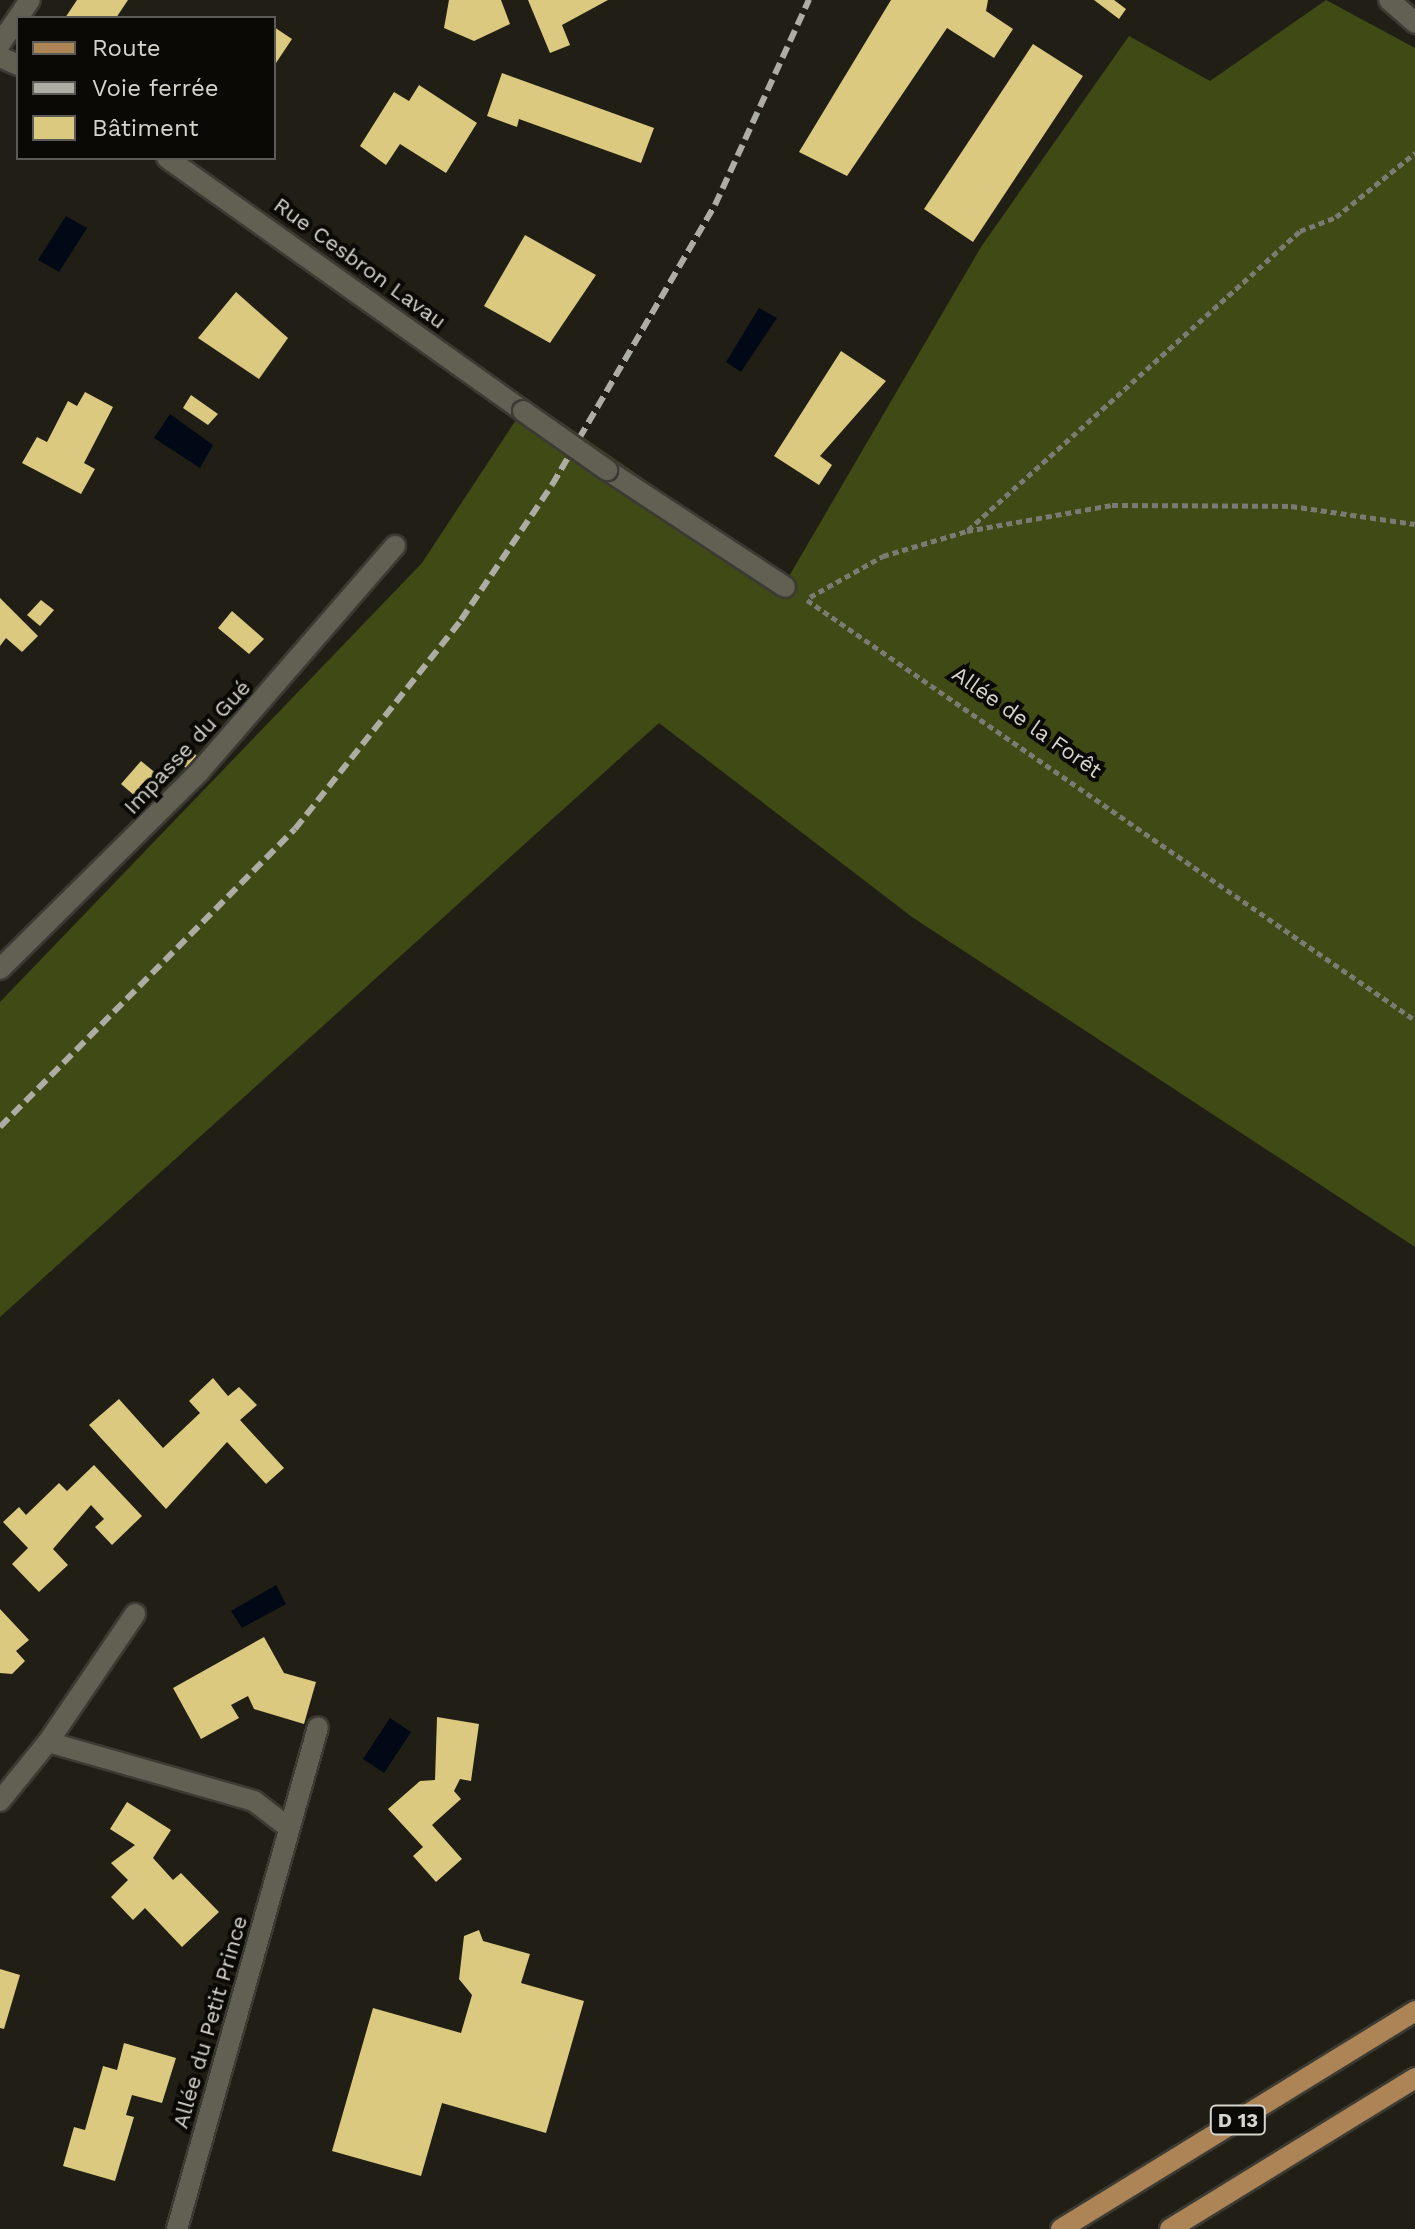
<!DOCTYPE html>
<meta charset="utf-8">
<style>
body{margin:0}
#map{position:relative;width:1415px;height:2229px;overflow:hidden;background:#211f15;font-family:"Work Sans",sans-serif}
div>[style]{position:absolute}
.forest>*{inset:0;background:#404a14}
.water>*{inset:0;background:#000915}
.building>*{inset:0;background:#dac97f}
.path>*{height:5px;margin-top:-2.5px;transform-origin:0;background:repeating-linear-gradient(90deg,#7c7b73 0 6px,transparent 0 10px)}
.roads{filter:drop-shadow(2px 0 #3b3a33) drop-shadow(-2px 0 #3b3a33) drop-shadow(0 2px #3b3a33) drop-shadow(0 -2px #3b3a33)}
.minor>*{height:20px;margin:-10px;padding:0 10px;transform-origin:10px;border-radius:10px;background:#625f53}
.major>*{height:20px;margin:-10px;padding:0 10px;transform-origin:10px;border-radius:10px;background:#ac8455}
.rail>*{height:6px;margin-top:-3px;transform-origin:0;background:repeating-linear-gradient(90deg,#aeada5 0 12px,transparent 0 18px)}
.bridges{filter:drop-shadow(2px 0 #3b3a33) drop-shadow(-2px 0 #3b3a33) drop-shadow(0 2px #3b3a33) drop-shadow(0 -2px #3b3a33)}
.minor-bridge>*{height:20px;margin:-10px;padding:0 10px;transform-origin:10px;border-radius:10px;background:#625f53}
span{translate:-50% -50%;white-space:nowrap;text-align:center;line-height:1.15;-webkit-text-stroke:8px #0a0905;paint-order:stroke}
.shield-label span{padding:2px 6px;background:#0a0905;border:2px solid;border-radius:6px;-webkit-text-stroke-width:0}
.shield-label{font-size:20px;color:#d5d4cd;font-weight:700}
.street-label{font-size:22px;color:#d5d4cd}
.legend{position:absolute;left:16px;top:16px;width:260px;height:144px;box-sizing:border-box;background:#0a0905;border:2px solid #5b5a55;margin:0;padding:10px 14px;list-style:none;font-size:24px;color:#d5d4cd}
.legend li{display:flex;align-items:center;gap:16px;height:40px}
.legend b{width:40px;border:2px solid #5b5a55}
</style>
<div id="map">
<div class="forest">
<i style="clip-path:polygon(1326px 0,1415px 48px,1415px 1247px,912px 917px,659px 723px,0 1317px,0 1002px,422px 563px,529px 400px,788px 578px,981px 247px,1129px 36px,1210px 81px)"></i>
</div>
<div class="water">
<i style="clip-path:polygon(66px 216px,87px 228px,59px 272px,38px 260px)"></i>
<i style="clip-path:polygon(759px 308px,777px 318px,741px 372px,726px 362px)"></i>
<i style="clip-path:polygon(170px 414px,213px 445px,200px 468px,154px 438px)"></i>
<i style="clip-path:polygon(276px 1585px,286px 1604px,242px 1628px,231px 1611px)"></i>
<i style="clip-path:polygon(390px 1718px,411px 1732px,384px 1773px,363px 1759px)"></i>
</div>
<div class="building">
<i style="clip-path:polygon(77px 0,128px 0,116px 18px,65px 18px)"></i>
<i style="clip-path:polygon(449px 0,501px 0,510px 24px,474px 41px,444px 28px)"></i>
<i style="clip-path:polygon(528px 0,608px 0,562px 25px,570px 45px,550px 53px)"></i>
<i style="clip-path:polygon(891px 0,988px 0,986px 11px,1013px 29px,994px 58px,947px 28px,847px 176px,799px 152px)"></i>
<i style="clip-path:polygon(1094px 0,1114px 0,1126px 9px,1119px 19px)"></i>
<i style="clip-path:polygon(274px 27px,292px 39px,274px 66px)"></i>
<i style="clip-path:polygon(1033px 44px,1083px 76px,973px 242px,924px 209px)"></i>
<i style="clip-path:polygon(502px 73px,654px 128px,641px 163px,519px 119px,517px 127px,487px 116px)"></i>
<i style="clip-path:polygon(419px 85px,477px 123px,446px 173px,400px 144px,386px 165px,360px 146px,394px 92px,409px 101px)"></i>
<i style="clip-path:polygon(525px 235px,596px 275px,550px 343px,484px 306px)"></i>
<i style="clip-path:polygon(236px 292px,288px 338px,259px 379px,198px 338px)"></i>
<i style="clip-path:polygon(841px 351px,886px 381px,820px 456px,832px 465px,819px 485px,774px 456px)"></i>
<i style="clip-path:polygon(85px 392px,113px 407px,84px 463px,95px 469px,81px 494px,22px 463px,37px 437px,47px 442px,68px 401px,77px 406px)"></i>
<i style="clip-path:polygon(191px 395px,218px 414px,208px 425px,183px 408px)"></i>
<i style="clip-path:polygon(0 598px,38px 636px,22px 652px,6px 638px,0 646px)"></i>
<i style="clip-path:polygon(41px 600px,54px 610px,40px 626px,27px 615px)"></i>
<i style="clip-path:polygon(232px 611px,264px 639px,249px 654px,218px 628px)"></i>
<i style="clip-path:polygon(188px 748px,197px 756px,186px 768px,176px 760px)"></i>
<i style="clip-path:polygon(141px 761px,163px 779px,142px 802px,121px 784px)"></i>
<i style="clip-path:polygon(213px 1378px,228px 1396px,239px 1387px,257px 1405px,240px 1420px,284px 1468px,266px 1484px,227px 1442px,166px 1509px,89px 1425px,119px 1399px,163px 1448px,200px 1413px,189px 1401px)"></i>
<i style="clip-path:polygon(94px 1465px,142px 1516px,112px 1545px,95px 1527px,104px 1519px,91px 1505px,53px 1549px,68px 1565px,39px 1592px,12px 1564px,28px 1548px,3px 1522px,19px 1507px,26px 1515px,59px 1483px,67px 1491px)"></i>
<i style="clip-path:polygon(0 1609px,29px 1640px,16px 1651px,25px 1661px,12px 1674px,0 1673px)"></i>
<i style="clip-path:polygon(264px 1637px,284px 1673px,316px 1682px,304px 1724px,254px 1709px,248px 1696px,231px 1705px,239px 1718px,201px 1739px,173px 1688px)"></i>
<i style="clip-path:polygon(437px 1717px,479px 1724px,471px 1781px,460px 1779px,454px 1791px,461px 1799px,432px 1825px,462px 1859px,436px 1882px,413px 1856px,423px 1847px,388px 1809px,420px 1781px,435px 1780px)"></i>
<i style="clip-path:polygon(127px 1802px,171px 1830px,153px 1858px,173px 1880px,181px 1873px,219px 1912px,182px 1947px,145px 1908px,133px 1920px,111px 1897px,128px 1880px,111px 1863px,135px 1845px,110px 1829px)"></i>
<i style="clip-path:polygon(479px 1930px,483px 1941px,530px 1954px,521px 1983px,584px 2001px,546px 2133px,442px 2103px,421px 2176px,332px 2151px,373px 2008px,461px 2033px,472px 1995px,459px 1979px,464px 1936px)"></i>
<i style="clip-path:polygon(0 1969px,20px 1975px,4px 2029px,0 2028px)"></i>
<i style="clip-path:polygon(124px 2043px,176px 2058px,162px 2103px,132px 2095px,126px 2115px,134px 2117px,115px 2181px,63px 2166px,74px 2127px,85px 2130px,103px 2066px,117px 2070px)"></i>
</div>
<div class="path">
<i style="left:968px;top:530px;width:447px;rotate:-42deg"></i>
<i style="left:1300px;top:231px;width:39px;rotate:-21deg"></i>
<i style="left:1336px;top:217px;width:102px;rotate:-39deg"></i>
<i style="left:810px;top:597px;width:84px;rotate:-29.3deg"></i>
<i style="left:883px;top:556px;width:88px;rotate:-16.6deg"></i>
<i style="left:967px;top:531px;width:147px;rotate:-10.2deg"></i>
<i style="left:1112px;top:505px;width:179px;rotate:0.3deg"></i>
<i style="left:1291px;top:506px;width:125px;rotate:8.3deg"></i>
<i style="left:807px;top:600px;width:739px;rotate:34.64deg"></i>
</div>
<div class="roads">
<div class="minor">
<i style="left:1389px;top:0;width:35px;rotate:41deg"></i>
<i style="left:0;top:44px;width:53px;rotate:-55.7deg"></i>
<i style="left:0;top:57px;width:20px;rotate:24deg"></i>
<i style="left:167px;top:158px;width:437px;rotate:35.4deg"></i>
<i style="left:607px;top:470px;width:213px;rotate:33.3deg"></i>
<i style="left:0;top:969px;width:281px;rotate:-44.7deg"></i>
<i style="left:200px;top:771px;width:298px;rotate:-49.1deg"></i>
<i style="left:48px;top:1742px;width:155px;rotate:-55.8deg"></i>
<i style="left:0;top:1801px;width:76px;rotate:-50.9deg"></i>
<i style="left:48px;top:1742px;width:214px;rotate:16deg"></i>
<i style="left:254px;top:1801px;width:44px;rotate:37.6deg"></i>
<i style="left:177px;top:2229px;width:521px;rotate:-74.31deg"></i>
</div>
<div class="major">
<i style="left:1061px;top:2229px;width:416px;rotate:-31.6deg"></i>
<i style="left:1170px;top:2229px;width:288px;rotate:-31.6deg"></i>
</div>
</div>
<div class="rail">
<i style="left:0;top:1127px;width:419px;rotate:-45.3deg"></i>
<i style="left:295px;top:829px;width:267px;rotate:-51.5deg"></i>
<i style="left:461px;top:620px;width:163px;rotate:-56deg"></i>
<i style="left:552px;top:485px;width:324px;rotate:-59.8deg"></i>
<i style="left:715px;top:205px;width:226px;rotate:-65.4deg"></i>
</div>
<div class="bridges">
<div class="minor-bridge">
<i style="left:523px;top:411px;width:103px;rotate:35.1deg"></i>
</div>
</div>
<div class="shield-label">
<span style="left:1238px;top:2120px">D 13</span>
</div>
<div class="street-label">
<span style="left:360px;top:263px;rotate:36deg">Rue Cesbron Lavau</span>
<span style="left:1027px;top:722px;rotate:35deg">Allée de la Forêt</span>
<span style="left:187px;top:747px;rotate:-47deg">Impasse du Gué</span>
<span style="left:210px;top:2022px;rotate:-74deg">Allée du Petit Prince</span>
</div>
<ul class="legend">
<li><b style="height:10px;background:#ac8455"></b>Route</li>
<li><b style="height:10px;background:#aeada5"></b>Voie ferrée</li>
<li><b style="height:22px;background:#dac97f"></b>Bâtiment</li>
</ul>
</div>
